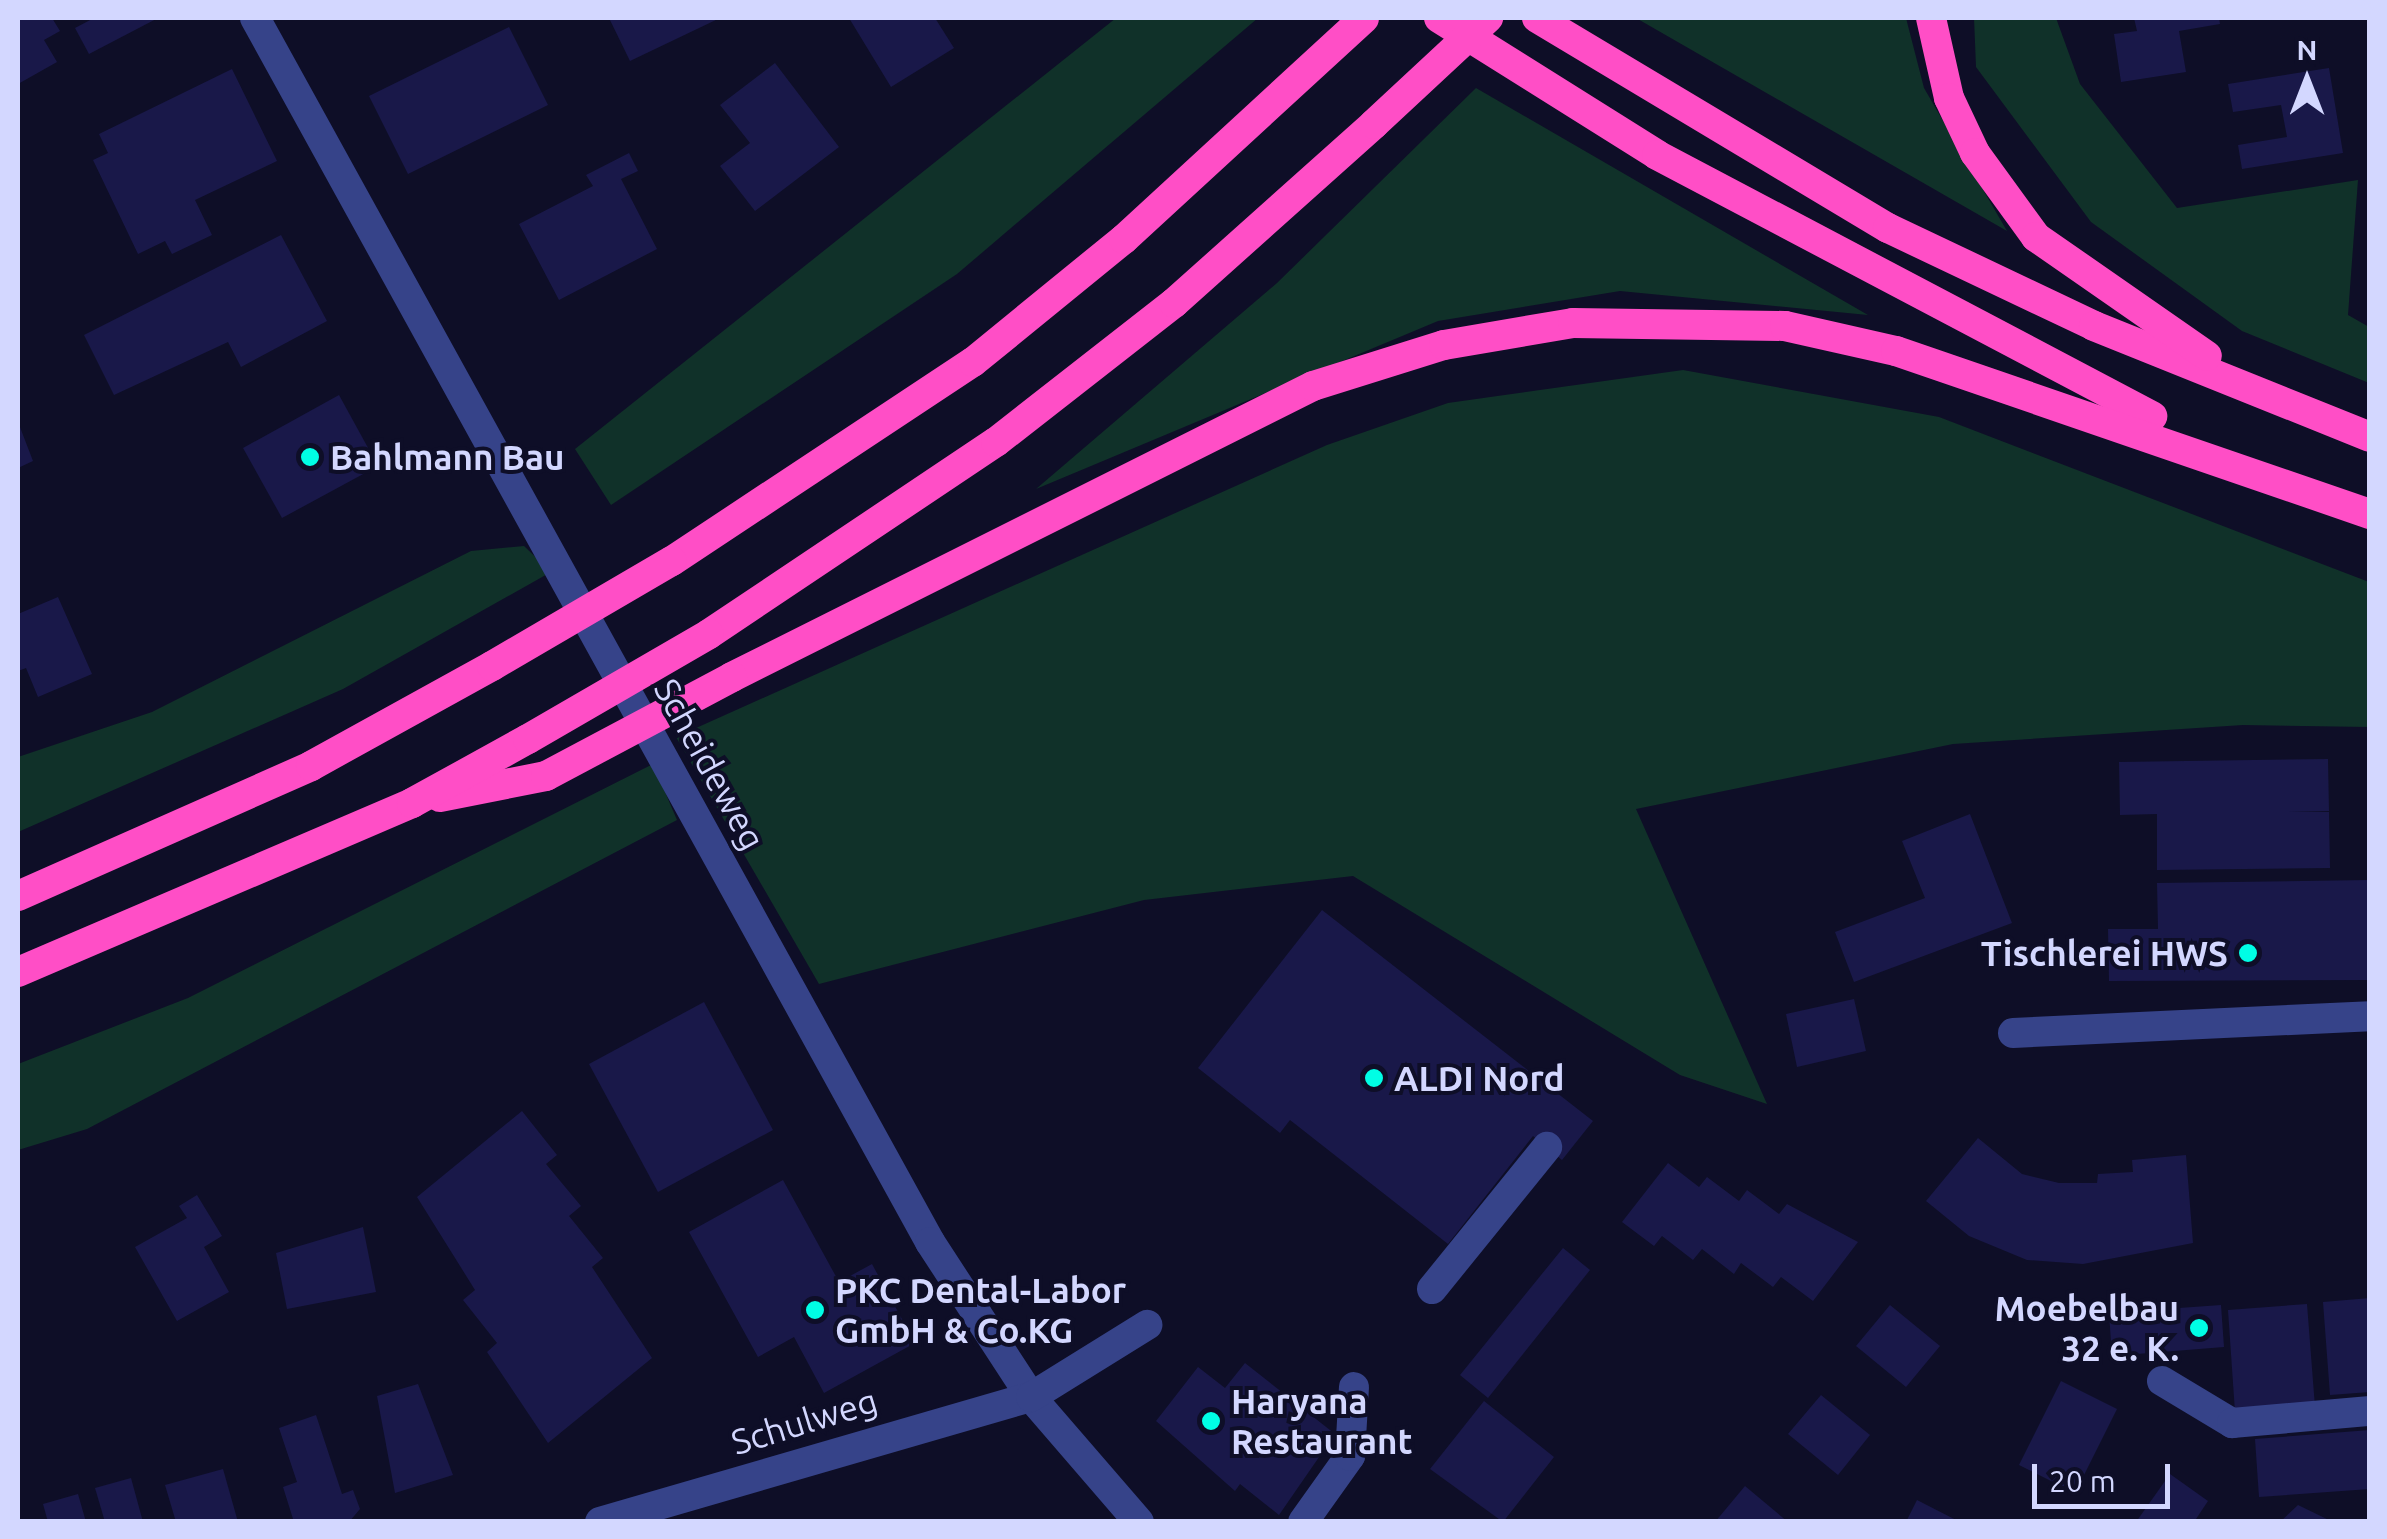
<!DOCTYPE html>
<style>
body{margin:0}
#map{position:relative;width:2387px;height:1539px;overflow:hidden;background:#0e0e27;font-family:Ubuntu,sans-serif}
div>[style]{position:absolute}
.green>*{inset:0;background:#103129}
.building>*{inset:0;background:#191849}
.minor>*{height:30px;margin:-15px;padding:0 15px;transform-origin:15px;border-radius:15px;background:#364389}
.highway>*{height:30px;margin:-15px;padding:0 15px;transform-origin:15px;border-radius:15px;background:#ff4ec6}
.highway-bridge>*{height:30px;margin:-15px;padding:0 15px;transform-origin:15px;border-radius:15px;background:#ff4ec6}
.dots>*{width:28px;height:28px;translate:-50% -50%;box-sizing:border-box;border:5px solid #0e0e27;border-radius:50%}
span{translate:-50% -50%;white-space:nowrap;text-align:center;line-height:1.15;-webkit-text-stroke:8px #0e0e27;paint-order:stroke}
.poi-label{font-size:35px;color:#d3d7ff;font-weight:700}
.left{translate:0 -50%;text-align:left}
.right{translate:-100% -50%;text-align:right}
.street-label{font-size:35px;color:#d3d7ff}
.frame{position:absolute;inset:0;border:20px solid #d3d7ff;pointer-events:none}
.north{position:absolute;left:2257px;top:30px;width:100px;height:100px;-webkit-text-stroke:8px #0e0e27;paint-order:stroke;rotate:0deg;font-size:28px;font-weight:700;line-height:40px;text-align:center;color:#d3d7ff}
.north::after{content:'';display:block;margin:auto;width:35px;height:45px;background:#d3d7ff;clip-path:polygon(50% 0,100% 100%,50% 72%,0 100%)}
.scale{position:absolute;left:2032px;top:1464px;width:138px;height:45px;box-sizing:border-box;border:5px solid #d3d7ff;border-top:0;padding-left:12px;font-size:30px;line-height:35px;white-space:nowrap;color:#d3d7ff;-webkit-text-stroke:8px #0e0e27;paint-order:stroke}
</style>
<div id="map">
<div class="green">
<i style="clip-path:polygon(1116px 18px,1258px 18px,957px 274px,611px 505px,575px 449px)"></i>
<i style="clip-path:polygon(1636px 18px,1906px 18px,1924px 88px,2007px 231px)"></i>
<i style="clip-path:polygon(1974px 18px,2056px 18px,2080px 84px,2177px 208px,2358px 180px,2348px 315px,2369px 327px,2369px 383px,2242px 331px,2091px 222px,1976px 67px)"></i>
<i style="clip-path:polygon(1476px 88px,1868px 315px,1620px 291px,1438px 321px,1036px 489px,1277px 283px)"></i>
<i style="clip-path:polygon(1683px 370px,1939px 417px,2369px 582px,2369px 727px,2243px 725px,1953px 744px,1636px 809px,1767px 1104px,1680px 1075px,1353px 876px,1144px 900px,819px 984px,676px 737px,1327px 445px,1448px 403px)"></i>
<i style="clip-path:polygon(524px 546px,551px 572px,343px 689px,18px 832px,18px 757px,152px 712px,471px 551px)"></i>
<i style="clip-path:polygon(653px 764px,677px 820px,87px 1129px,18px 1150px,18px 1064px,188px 998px)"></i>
</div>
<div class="building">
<i style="clip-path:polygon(18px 18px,52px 18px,60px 31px,44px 40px,57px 62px,18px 84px)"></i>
<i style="clip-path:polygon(94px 18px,158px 18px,89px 54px,75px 28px)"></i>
<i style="clip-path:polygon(609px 18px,720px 18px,630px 61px)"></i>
<i style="clip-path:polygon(849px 18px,935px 18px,954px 48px,891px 87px)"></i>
<i style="clip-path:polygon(2134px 18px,2219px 18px,2220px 24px,2179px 31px,2186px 72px,2121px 82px,2114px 34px,2137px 31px)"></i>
<i style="clip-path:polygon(509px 27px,548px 105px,408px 174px,369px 96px)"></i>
<i style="clip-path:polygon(775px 63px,839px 147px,755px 211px,720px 166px,750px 143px,720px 105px)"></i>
<i style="clip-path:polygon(2329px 68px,2343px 153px,2242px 169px,2238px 145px,2287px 137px,2281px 105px,2233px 112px,2228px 84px)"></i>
<i style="clip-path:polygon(232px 69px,277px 161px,195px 200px,212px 235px,172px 254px,165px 241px,138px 254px,93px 160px,108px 153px,99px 134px)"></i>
<i style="clip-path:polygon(629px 153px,638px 171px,621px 179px,657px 249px,559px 300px,519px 224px,593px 186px,586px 175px)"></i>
<i style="clip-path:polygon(281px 235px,327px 321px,241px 367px,228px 342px,114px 395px,84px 335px)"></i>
<i style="clip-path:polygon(339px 395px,378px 466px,282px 518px,243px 448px)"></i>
<i style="clip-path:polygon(18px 422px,33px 461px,18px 468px)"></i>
<i style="clip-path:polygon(58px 597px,92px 674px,38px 697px,26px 668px,18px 671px,18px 614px)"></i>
<i style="clip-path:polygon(2328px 759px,2329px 811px,2288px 812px,2329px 812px,2330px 868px,2157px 870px,2157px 814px,2120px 815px,2119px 762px)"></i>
<i style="clip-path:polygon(1970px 814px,2012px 923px,1854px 982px,1835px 932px,1925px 898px,1902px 841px)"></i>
<i style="clip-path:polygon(2370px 880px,2370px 980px,2109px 981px,2108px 929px,2158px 929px,2157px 883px)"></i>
<i style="clip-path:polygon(1322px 910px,1593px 1121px,1562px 1160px,1533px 1136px,1448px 1244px,1290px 1120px,1280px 1133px,1198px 1068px)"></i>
<i style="clip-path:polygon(1854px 999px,1866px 1051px,1797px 1067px,1786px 1014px)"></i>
<i style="clip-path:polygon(704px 1002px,773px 1130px,658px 1192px,589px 1064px)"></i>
<i style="clip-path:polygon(522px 1111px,557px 1155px,546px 1164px,581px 1206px,569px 1216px,603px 1258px,592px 1267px,652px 1358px,548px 1443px,487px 1352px,497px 1343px,463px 1300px,475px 1290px,417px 1197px)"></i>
<i style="clip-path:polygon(1978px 1138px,2022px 1174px,2059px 1183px,2097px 1183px,2098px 1174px,2133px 1172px,2132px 1160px,2186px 1155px,2193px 1243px,2083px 1264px,2027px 1260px,1969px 1236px,1926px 1201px)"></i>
<i style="clip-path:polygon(1668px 1163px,1699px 1187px,1707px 1177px,1739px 1201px,1747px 1190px,1779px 1214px,1787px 1204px,1858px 1242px,1813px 1301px,1781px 1277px,1773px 1287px,1741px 1263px,1734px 1274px,1702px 1249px,1693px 1260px,1662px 1236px,1654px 1246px,1622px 1222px)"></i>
<i style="clip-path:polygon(783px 1180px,839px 1282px,872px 1264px,915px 1343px,824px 1393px,794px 1337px,758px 1357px,689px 1232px)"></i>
<i style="clip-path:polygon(197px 1195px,222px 1236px,204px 1247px,229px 1292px,177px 1321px,135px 1247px,187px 1218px,179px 1206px)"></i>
<i style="clip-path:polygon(363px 1227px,376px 1292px,287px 1309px,276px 1253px)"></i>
<i style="clip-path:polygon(1563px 1248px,1590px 1270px,1488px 1398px,1460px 1375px)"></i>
<i style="clip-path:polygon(2370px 1298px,2370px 1392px,2330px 1395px,2323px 1302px)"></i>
<i style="clip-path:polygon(2307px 1304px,2315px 1407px,2235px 1412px,2228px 1310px)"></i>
<i style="clip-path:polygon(1890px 1305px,1940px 1346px,1906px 1387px,1856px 1346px)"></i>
<i style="clip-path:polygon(2221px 1305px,2224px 1347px,2112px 1356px,2109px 1313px)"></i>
<i style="clip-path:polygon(1245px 1363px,1335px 1434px,1279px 1515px,1240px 1484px,1235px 1491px,1156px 1421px,1198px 1367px,1225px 1388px)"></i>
<i style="clip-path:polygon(2061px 1381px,2117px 1409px,2075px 1493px,2019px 1465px)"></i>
<i style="clip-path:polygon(418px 1384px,453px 1475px,395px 1493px,377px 1396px)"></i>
<i style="clip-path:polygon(1821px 1395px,1870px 1435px,1838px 1475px,1788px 1434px)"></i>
<i style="clip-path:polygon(1484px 1401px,1554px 1457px,1503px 1522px,1430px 1469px)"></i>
<i style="clip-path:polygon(316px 1415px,342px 1494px,353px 1490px,360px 1509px,349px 1522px,294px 1522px,283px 1487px,297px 1482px,279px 1428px)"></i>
<i style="clip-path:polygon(2370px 1430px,2370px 1489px,2259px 1497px,2255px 1439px)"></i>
<i style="clip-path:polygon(223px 1469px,238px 1522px,176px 1522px,165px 1485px)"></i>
<i style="clip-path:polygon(2170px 1474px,2208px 1501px,2194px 1522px,2136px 1522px)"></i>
<i style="clip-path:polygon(131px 1478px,143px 1522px,105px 1522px,95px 1488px)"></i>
<i style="clip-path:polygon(1745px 1486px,1788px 1522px,1715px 1522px)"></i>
<i style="clip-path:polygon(78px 1494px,86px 1522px,48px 1522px,43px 1504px)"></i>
<i style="clip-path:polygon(1917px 1500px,1960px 1522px,1906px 1522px)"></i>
<i style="clip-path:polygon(2298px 1505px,2333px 1522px,2280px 1522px)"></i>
</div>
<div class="minor">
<i style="left:255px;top:18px;width:1398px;rotate:61.12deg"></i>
<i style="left:930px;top:1242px;width:185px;rotate:56.9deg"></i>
<i style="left:1031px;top:1397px;width:165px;rotate:49.2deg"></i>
<i style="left:2013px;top:1033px;width:357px;rotate:-2.7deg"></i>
<i style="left:1432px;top:1289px;width:183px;rotate:-51deg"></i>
<i style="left:2162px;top:1381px;width:82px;rotate:31deg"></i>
<i style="left:2232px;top:1423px;width:139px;rotate:-5deg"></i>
<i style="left:600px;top:1522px;width:449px;rotate:-16.2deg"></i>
<i style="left:1031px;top:1397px;width:137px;rotate:-31.8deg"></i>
<i style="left:1303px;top:1522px;width:81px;rotate:-54.5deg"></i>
<i style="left:1350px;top:1456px;width:69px;rotate:-86.7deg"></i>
</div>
<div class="highway">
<i style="left:1439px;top:18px;width:257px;rotate:32.1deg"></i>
<i style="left:1657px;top:155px;width:560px;rotate:27.8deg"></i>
<i style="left:1537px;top:18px;width:409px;rotate:30.9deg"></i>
<i style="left:1888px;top:228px;width:228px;rotate:25.4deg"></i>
<i style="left:2094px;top:326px;width:297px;rotate:21.9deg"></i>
<i style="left:1931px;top:18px;width:82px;rotate:77.3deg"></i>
<i style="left:1949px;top:98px;width:61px;rotate:64.7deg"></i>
<i style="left:1975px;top:153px;width:104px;rotate:54deg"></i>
<i style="left:2036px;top:237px;width:208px;rotate:34.8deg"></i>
<i style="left:672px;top:561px;width:361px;rotate:-33.5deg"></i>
<i style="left:973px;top:362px;width:195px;rotate:-39.2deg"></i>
<i style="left:1124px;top:239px;width:326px;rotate:-42.6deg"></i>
<i style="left:709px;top:634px;width:345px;rotate:-33.8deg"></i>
<i style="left:996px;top:442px;width:226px;rotate:-38deg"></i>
<i style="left:1174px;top:303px;width:268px;rotate:-41.8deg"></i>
<i style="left:732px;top:677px;width:650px;rotate:-26.6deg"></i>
<i style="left:1313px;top:386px;width:137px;rotate:-17.4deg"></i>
<i style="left:1444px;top:345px;width:131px;rotate:-9.7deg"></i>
<i style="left:1573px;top:323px;width:212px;rotate:0.8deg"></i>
<i style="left:1785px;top:326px;width:114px;rotate:12.7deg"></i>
<i style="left:1896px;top:351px;width:501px;rotate:18.98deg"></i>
<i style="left:440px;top:797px;width:108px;rotate:-11.2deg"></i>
<i style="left:18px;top:896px;width:321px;rotate:-23.9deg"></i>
<i style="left:311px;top:766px;width:207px;rotate:-28.9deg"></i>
<i style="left:18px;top:972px;width:429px;rotate:-23.2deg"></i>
<i style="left:412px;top:803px;width:132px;rotate:-28.9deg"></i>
</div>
<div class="highway-bridge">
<i style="left:1374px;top:124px;width:156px;rotate:-42.9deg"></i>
<i style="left:492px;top:666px;width:208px;rotate:-30.3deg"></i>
<i style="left:528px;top:739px;width:209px;rotate:-30.1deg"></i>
<i style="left:546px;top:776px;width:211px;rotate:-28deg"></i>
</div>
<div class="dots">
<i style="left:310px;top:457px;background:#00fee5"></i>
<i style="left:2248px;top:953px;background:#00fee5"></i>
<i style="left:1374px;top:1078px;background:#00fee5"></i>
<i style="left:815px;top:1310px;background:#00fee5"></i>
<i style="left:2199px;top:1328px;background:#00fee5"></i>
<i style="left:1211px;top:1421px;background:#00fee5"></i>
</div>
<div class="poi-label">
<span class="left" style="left:330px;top:457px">Bahlmann Bau</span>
<span class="right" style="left:2228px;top:953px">Tischlerei HWS</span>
<span class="left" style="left:1394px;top:1078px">ALDI Nord</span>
<span class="left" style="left:835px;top:1310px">PKC Dental-Labor<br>GmbH &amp; Co.KG</span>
<span class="right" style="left:2179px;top:1328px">Moebelbau<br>32 e. K.</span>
<span class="left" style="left:1231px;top:1421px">Haryana<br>Restaurant</span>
</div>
<div class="street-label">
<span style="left:710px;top:764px;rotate:61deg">Scheideweg</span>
<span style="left:804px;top:1421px;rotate:-17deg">Schulweg</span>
</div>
<div class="frame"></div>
<div class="north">N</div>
<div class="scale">20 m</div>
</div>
